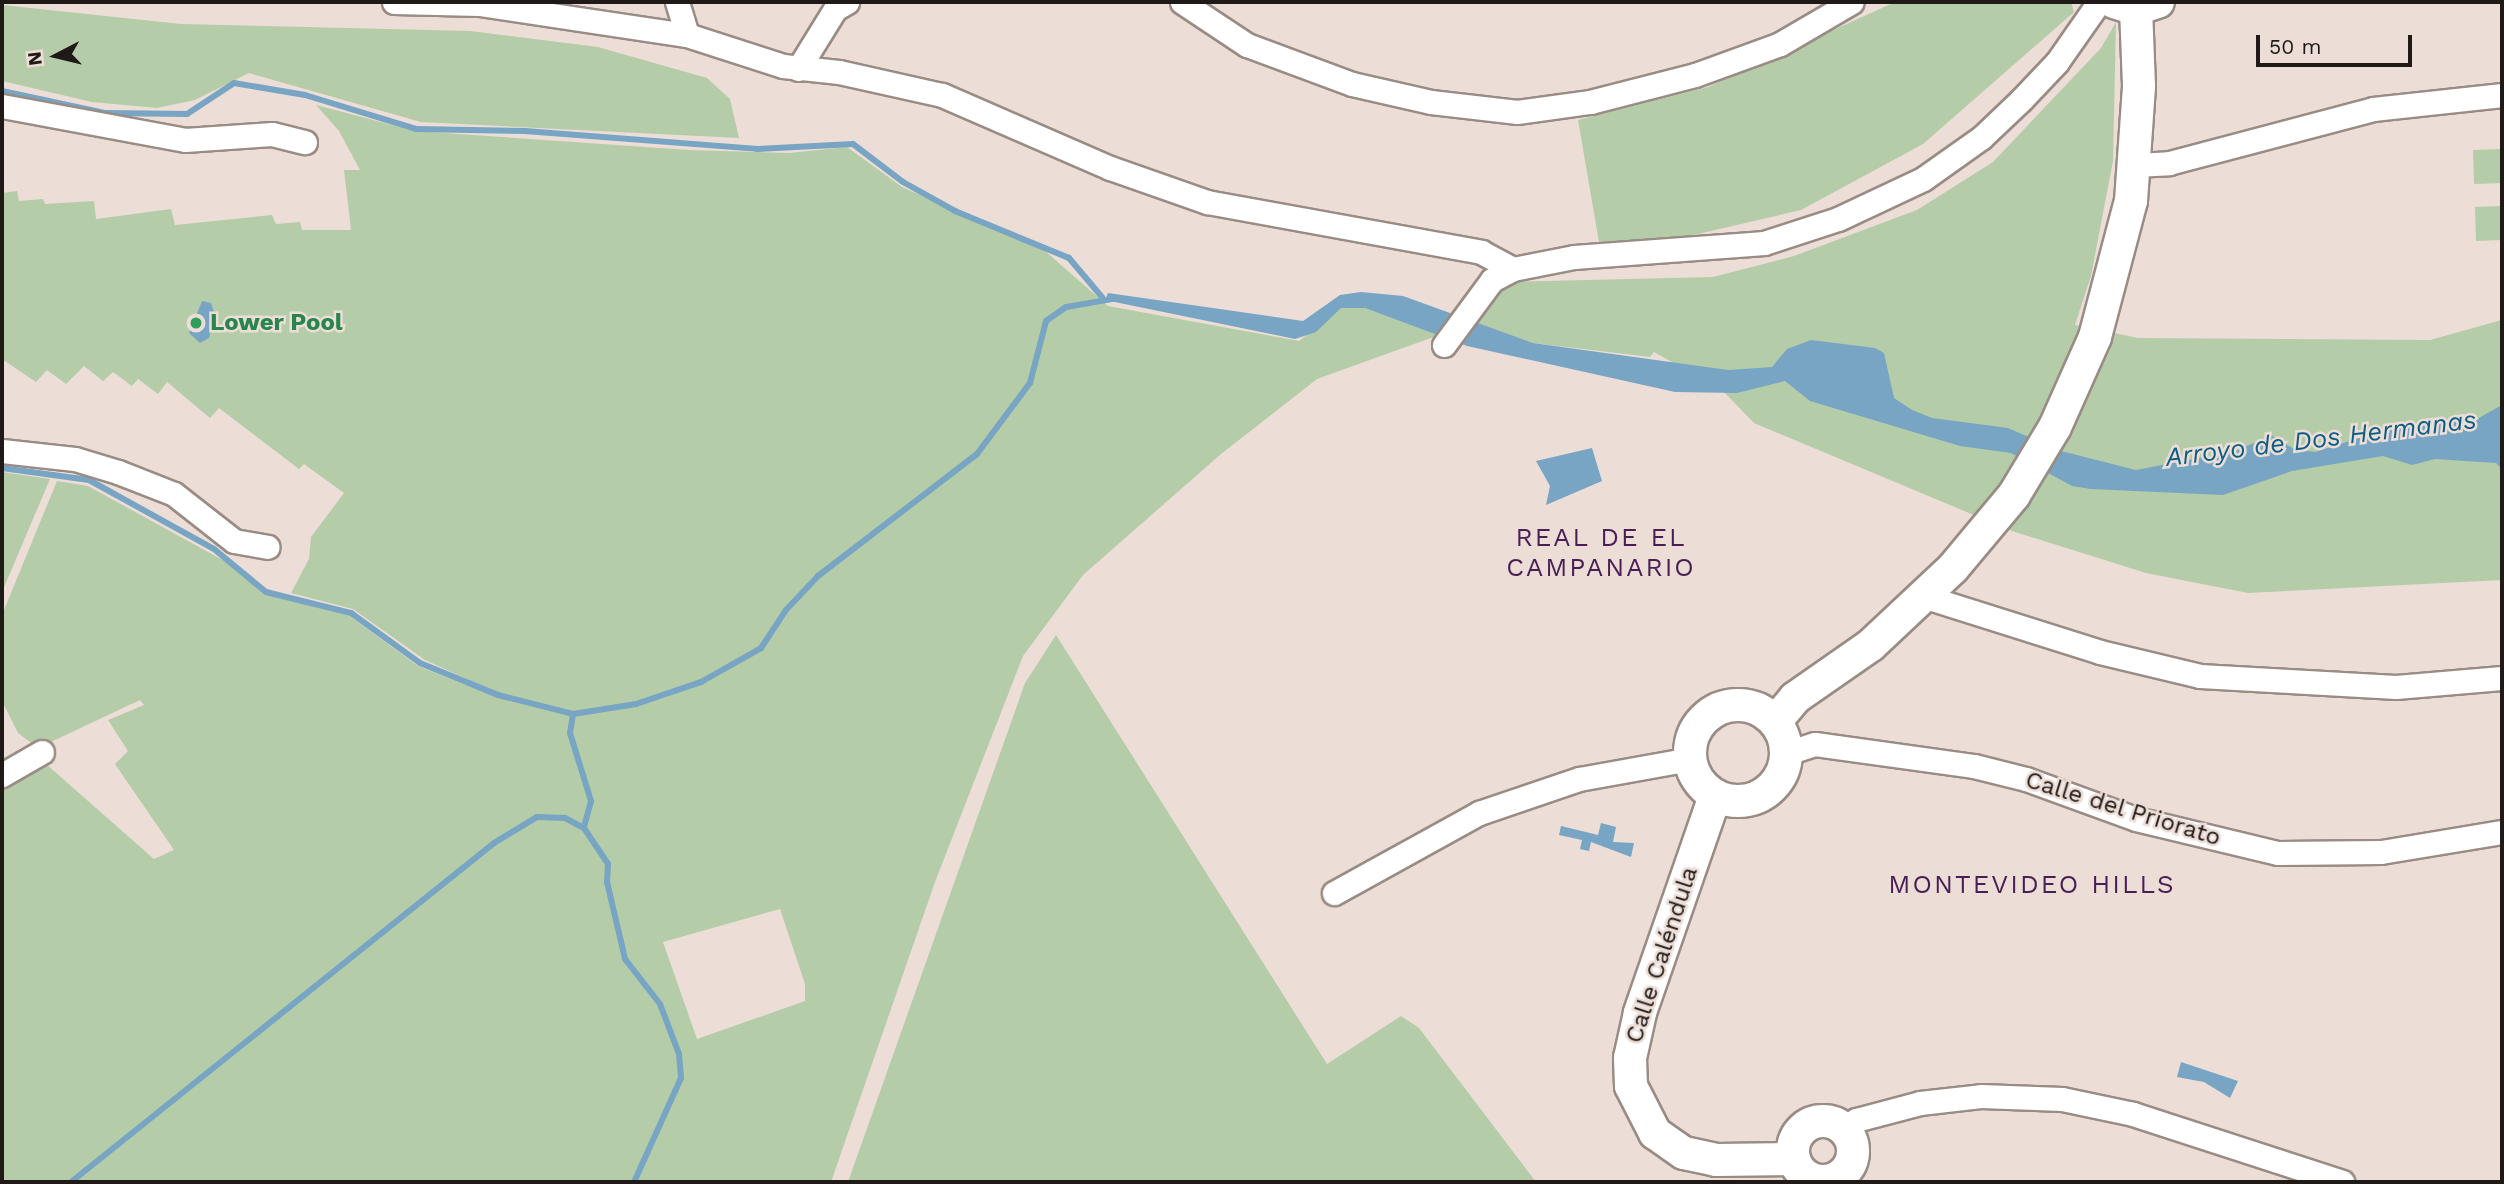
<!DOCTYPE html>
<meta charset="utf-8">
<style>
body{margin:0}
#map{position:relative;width:2504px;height:1184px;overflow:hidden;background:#ecddd6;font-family:"Work Sans",sans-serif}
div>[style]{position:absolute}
.green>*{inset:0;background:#b5cca9}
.water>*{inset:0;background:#77a5c3}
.stream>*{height:6px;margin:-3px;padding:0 3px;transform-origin:3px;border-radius:3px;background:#77a5c3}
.roads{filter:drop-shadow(2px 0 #998c85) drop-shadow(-2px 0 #998c85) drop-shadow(0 2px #998c85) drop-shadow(0 -2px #998c85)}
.street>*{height:23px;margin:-11.5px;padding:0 11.5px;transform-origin:11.5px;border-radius:11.5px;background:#fff}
.secondary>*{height:32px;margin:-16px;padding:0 16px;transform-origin:16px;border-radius:16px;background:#fff}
.secondary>.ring{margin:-16px;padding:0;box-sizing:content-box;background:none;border:32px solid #fff;border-radius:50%}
.dots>*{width:19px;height:19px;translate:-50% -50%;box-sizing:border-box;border:4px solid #ecddd6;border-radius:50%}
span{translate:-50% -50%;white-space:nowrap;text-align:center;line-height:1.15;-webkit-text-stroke:5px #ecddd6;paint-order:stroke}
.leisure-label{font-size:24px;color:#27864d;font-weight:700}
.left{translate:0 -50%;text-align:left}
.street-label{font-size:24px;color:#1f1a17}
.water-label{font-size:26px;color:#0c5e86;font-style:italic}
.neighbourhood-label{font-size:26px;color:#481f54;letter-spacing:2px}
.frame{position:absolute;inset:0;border:4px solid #1f1a17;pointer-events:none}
.north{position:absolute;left:21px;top:21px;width:70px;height:70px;-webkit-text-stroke:5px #ecddd6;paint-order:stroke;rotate:263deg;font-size:19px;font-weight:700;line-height:28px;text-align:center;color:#1f1a17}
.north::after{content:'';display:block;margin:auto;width:24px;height:32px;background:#1f1a17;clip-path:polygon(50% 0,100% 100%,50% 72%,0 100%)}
.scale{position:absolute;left:2256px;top:35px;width:156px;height:32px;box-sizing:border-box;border:4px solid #1f1a17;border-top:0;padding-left:9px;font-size:21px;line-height:24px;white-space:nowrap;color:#1f1a17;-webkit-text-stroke:5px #ecddd6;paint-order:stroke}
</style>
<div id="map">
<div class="green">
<i style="clip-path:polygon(1895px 2px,2071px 2px,2074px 12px,1923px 144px,1801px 210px,1689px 236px,1599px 242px,1578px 120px,1708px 87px)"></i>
<i style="clip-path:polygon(2px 5px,181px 24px,470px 31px,598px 47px,707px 78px,730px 99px,739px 138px,421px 122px,249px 73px,195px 100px,157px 108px,92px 102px,2px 81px)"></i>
<i style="clip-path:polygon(2116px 22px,2113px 161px,2091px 276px,2075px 325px,2138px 338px,2430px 340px,2502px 320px,2502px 580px,2248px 593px,2146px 573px,2012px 531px,1754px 423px,1723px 391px,1654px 352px,1650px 357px,1533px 343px,1472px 323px,1498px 282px,1713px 277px,1794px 256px,1917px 210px,1993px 162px,2101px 48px)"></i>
<i style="clip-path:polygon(evenodd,316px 105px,415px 131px,689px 150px,789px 153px,847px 147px,902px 187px,1044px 250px,1108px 306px,1299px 341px,1341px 308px,1365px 308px,1439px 335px,1317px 379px,1221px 454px,1083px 575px,1023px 656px,935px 882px,831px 1182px,2px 1182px,2px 788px,46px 764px,154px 859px,174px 850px,115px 764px,128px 751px,108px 720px,144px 705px,140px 700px,38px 748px,18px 733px,2px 701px,2px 615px,57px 481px,88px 486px,228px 563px,264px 594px,348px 615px,418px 666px,488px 694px,491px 690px,425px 660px,353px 609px,291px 593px,309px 559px,311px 537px,344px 493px,304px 464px,299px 469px,219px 408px,210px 418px,167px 382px,158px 394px,138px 379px,132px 386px,113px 372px,103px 381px,84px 366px,66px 384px,47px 370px,36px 382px,2px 359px,2px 193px,17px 191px,19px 201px,43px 199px,45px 204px,94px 201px,96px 219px,171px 209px,175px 225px,272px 215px,276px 224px,300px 222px,302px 230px,351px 230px,344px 170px,360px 170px,339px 131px,316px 105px,780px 909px,805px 984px,805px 1001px,697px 1039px,663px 942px,780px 909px)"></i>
<i style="clip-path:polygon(2502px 149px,2502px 183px,2474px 184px,2473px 150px)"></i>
<i style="clip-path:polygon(2502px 206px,2502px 240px,2476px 241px,2475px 207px)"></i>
<i style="clip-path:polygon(2px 472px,50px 479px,2px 592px)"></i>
<i style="clip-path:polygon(1056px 635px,1327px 1064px,1401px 1016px,1419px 1028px,1536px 1182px,848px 1182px,1025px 683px)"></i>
</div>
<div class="water">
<i style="clip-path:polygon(1361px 292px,1403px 296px,1533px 343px,1728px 370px,1772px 367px,1787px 349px,1811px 340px,1875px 348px,1884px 353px,1894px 398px,1912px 410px,1932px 418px,2008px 428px,2061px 451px,2136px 470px,2236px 451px,2271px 435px,2294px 449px,2315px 452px,2381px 431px,2477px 419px,2502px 405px,2502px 469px,2496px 463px,2435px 459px,2412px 465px,2383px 456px,2292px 471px,2223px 495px,2091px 489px,2072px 486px,2011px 453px,1960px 446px,1810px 401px,1785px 381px,1737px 393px,1675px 392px,1467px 346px,1365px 308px,1341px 308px,1316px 332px,1295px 339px,1105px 300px,1108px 293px,1303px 321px,1340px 295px)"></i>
<i style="clip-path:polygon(202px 301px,211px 303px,215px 315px,209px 338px,200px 343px,189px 333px)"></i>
<i style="clip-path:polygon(1592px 448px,1602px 481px,1546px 505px,1550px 486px,1536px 461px)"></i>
<i style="clip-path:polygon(1601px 823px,1616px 827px,1613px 842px,1634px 843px,1631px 857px,1591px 842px,1589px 851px,1580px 849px,1582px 840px,1559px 835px,1561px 826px,1598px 835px)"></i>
<i style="clip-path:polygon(2181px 1062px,2238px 1081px,2230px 1098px,2204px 1082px,2177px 1077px)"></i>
</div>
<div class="stream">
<i style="left:2px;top:91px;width:105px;rotate:12.1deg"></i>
<i style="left:105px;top:113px;width:82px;rotate:0.7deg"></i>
<i style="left:187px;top:114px;width:56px;rotate:-33.4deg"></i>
<i style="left:234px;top:83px;width:72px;rotate:9.6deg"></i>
<i style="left:305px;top:95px;width:116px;rotate:17deg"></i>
<i style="left:416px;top:129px;width:109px;rotate:1.1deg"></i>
<i style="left:525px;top:131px;width:233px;rotate:4.4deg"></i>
<i style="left:757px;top:149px;width:96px;rotate:-3deg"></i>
<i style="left:853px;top:144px;width:63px;rotate:37.2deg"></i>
<i style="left:903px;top:182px;width:60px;rotate:29.1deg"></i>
<i style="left:955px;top:211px;width:123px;rotate:22.4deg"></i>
<i style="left:1069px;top:258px;width:51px;rotate:49.8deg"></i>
<i style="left:2px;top:468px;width:88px;rotate:7.9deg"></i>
<i style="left:89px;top:480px;width:143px;rotate:28.9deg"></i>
<i style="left:214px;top:549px;width:67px;rotate:39.6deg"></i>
<i style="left:266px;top:592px;width:88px;rotate:13.9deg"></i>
<i style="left:351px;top:613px;width:85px;rotate:35.9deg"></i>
<i style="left:420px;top:663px;width:84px;rotate:22.3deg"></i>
<i style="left:498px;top:695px;width:77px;rotate:14.2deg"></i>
<i style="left:573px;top:714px;width:64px;rotate:-9deg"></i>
<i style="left:636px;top:704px;width:69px;rotate:-18.7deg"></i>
<i style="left:701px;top:682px;width:69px;rotate:-29.5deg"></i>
<i style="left:761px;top:648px;width:45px;rotate:-56.7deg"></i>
<i style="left:786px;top:610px;width:47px;rotate:-46.7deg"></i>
<i style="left:818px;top:576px;width:200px;rotate:-37.5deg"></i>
<i style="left:977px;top:454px;width:89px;rotate:-53.3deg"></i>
<i style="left:1030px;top:383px;width:64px;rotate:-75.5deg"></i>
<i style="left:1046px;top:321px;width:24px;rotate:-35deg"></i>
<i style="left:1066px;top:307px;width:48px;rotate:-9.7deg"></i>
<i style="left:573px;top:714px;width:19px;rotate:99deg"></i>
<i style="left:570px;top:733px;width:71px;rotate:72.8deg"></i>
<i style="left:591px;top:801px;width:28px;rotate:105deg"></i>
<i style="left:584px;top:828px;width:43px;rotate:56.3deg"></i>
<i style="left:608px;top:864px;width:18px;rotate:93deg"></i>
<i style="left:607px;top:882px;width:79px;rotate:76.8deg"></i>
<i style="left:625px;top:959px;width:57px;rotate:52.1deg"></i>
<i style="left:660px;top:1004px;width:53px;rotate:69.2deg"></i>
<i style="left:679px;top:1054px;width:24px;rotate:85deg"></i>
<i style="left:681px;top:1078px;width:114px;rotate:114.3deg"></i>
<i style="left:71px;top:1182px;width:542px;rotate:-38.71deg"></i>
<i style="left:494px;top:843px;width:50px;rotate:-31.2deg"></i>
<i style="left:537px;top:817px;width:28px;rotate:2deg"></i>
<i style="left:565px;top:818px;width:21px;rotate:28deg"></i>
</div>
<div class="roads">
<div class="street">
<i style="left:394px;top:2px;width:85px;rotate:1.3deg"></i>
<i style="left:479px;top:4px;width:210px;rotate:8.5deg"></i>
<i style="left:687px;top:35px;width:101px;rotate:17.9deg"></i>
<i style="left:783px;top:66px;width:56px;rotate:6.1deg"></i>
<i style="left:839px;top:72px;width:106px;rotate:12.6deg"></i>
<i style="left:942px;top:95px;width:183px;rotate:23.5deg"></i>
<i style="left:1110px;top:168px;width:103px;rotate:19.3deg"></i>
<i style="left:1207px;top:202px;width:279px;rotate:10.3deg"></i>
<i style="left:1481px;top:252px;width:36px;rotate:28deg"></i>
<i style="left:677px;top:2px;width:34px;rotate:73deg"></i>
<i style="left:1182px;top:2px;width:78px;rotate:33.5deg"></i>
<i style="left:1247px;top:45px;width:112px;rotate:20.4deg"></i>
<i style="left:1352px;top:84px;width:81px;rotate:12.8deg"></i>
<i style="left:1431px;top:102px;width:87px;rotate:6.6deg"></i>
<i style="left:1517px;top:112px;width:74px;rotate:-7.8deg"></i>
<i style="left:1590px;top:102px;width:108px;rotate:-14.4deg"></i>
<i style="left:1695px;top:75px;width:90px;rotate:-20deg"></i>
<i style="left:1780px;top:44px;width:83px;rotate:-30.3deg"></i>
<i style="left:798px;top:69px;width:70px;rotate:-58.3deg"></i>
<i style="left:835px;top:9px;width:14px;rotate:-30deg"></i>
<i style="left:2px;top:106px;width:186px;rotate:10.5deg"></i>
<i style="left:185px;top:140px;width:87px;rotate:-3.9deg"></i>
<i style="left:272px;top:134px;width:34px;rotate:14deg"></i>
<i style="left:2135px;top:165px;width:34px;rotate:-3deg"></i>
<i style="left:2169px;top:163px;width:211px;rotate:-14.8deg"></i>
<i style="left:2373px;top:109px;width:130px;rotate:-6.2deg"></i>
<i style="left:1444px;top:345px;width:81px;rotate:-53.6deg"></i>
<i style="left:1492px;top:280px;width:24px;rotate:-28deg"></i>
<i style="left:1513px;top:269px;width:62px;rotate:-11.1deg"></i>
<i style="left:1574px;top:257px;width:191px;rotate:-4.2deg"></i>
<i style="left:1764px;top:243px;width:78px;rotate:-18deg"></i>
<i style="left:1838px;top:219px;width:94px;rotate:-25.2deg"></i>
<i style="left:1923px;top:179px;width:71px;rotate:-35.3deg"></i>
<i style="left:1981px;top:138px;width:55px;rotate:-43.5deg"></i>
<i style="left:2021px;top:100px;width:52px;rotate:-46.5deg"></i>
<i style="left:2057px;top:62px;width:73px;rotate:-55deg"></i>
<i style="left:2px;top:451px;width:73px;rotate:6.3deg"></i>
<i style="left:75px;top:459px;width:45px;rotate:16.8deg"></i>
<i style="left:118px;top:472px;width:60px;rotate:21.4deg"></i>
<i style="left:174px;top:494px;width:76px;rotate:38.1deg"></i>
<i style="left:234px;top:541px;width:34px;rotate:10deg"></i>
<i style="left:1926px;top:597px;width:182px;rotate:17.5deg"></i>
<i style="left:2100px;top:652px;width:103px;rotate:13.5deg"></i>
<i style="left:2200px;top:676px;width:196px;rotate:3.2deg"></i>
<i style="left:2396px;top:687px;width:106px;rotate:-4.9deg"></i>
<i style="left:1787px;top:753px;width:29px;rotate:-18deg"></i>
<i style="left:1815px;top:744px;width:161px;rotate:7.9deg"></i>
<i style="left:1974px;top:766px;width:54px;rotate:14deg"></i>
<i style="left:2026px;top:779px;width:117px;rotate:20deg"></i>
<i style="left:2136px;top:819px;width:146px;rotate:13.5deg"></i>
<i style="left:2278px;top:853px;width:103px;rotate:-0.6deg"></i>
<i style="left:2381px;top:852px;width:123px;rotate:-9.4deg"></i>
<i style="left:2px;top:775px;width:46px;rotate:-29.9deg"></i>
<i style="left:1334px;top:893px;width:166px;rotate:-28.9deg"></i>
<i style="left:1479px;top:813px;width:106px;rotate:-18.8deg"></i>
<i style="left:1579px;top:779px;width:113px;rotate:-10.2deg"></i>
<i style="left:1844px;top:1130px;width:16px;rotate:-40deg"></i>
<i style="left:1856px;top:1120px;width:66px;rotate:-14.9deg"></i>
<i style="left:1920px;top:1103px;width:61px;rotate:-6.5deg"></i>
<i style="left:1981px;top:1096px;width:81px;rotate:2.1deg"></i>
<i style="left:2062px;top:1099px;width:73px;rotate:11.9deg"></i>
<i style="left:2133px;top:1114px;width:220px;rotate:18deg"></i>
</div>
<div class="secondary">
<i style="left:2114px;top:2px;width:23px;rotate:18deg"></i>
<i style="left:2136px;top:9px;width:23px;rotate:-18deg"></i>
<i class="ring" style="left:1690px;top:705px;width:64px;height:64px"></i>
<i style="left:1775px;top:722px;width:31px;rotate:-50deg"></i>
<i style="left:1795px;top:698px;width:93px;rotate:-34.9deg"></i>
<i style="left:1871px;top:645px;width:112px;rotate:-43.2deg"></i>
<i style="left:1953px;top:568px;width:95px;rotate:-50.1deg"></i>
<i style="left:2014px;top:495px;width:79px;rotate:-58.9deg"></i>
<i style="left:2055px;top:427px;width:98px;rotate:-66deg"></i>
<i style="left:2095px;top:337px;width:141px;rotate:-75.2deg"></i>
<i style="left:2131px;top:201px;width:115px;rotate:-86deg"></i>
<i style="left:2139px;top:86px;width:77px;rotate:-92.2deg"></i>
<i style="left:1715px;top:796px;width:230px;rotate:109.1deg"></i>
<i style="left:1640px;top:1013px;width:46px;rotate:102.5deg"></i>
<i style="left:1630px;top:1058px;width:28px;rotate:88deg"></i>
<i style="left:1631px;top:1086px;width:53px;rotate:62.9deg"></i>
<i style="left:1655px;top:1133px;width:35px;rotate:35deg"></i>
<i style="left:1684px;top:1153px;width:33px;rotate:12deg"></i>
<i style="left:1716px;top:1160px;width:78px;rotate:-0.7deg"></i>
<i class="ring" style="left:1793px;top:1121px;width:28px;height:28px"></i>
</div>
</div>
<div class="dots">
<i style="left:196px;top:323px;background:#2e9e5b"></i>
</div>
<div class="leisure-label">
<span class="left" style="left:210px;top:323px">Lower Pool</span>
</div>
<div class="street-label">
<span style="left:2123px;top:809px;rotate:17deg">Calle del Priorato</span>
<span style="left:1662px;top:955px;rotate:-72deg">Calle Caléndula</span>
</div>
<div class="water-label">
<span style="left:2321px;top:439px;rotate:-7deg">Arroyo de Dos Hermanas</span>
</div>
<div class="neighbourhood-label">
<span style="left:1601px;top:553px">REAL DE EL<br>CAMPANARIO</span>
<span style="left:2032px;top:885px">MONTEVIDEO HILLS</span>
</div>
<div class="frame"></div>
<div class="north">N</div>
<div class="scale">50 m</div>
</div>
